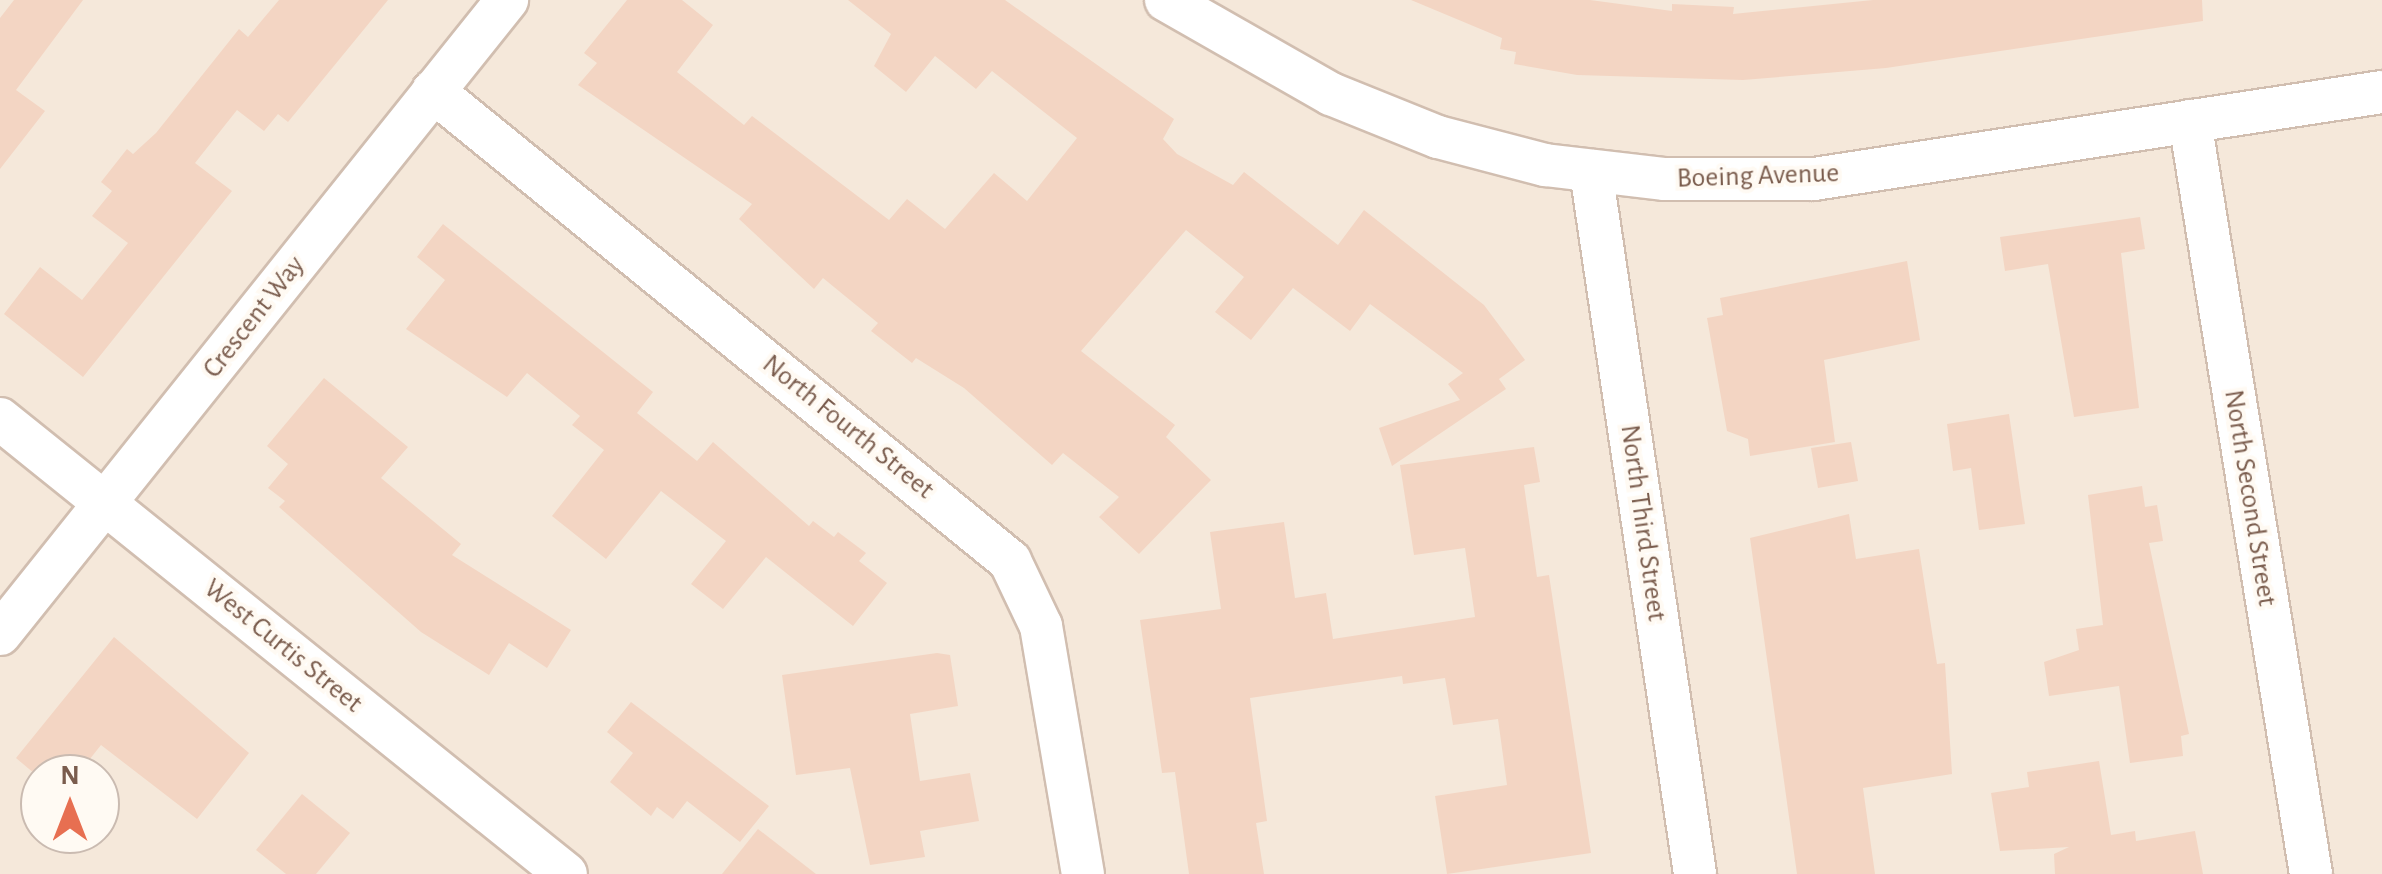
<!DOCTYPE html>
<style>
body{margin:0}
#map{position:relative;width:2382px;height:874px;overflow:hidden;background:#fdf6ec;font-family:"Alegreya Sans",sans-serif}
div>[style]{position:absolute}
.residential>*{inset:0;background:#f5e8da}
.building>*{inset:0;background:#f3d5c3}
.roads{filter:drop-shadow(2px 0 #d1beb0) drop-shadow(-2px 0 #d1beb0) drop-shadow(0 2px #d1beb0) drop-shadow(0 -2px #d1beb0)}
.minor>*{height:42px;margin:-21px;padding:0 21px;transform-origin:21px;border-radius:21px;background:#fff}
span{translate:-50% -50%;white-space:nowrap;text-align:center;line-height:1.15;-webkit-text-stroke:8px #fffaf3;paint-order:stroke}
.street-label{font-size:28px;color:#7a5c4d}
.north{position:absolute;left:20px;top:754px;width:100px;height:100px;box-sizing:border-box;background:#fffaf3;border:2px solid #cabbb1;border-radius:50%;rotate:0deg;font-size:28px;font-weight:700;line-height:40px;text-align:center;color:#7a5c4d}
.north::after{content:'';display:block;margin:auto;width:35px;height:45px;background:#e76f51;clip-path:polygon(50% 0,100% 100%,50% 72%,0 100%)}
</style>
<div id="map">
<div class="residential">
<i style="clip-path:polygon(evenodd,0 0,2382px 0,2382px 874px,0 874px,0 0,40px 774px,100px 774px,100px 834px,40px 834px,40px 774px)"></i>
</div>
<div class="building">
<i style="clip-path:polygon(14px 0,83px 0,16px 90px,45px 111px,0 169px,0 18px)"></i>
<i style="clip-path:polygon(279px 0,388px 0,288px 122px,278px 114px,264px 131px,237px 110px,195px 163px,232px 191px,83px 377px,4px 314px,40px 267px,82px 300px,128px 243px,92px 216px,112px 191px,101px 182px,127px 149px,133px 154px,156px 133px,239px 29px,248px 37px)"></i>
<i style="clip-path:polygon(627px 0,682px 0,713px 25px,677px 72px,744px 125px,752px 116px,889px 220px,907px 199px,945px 229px,994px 173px,1027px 201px,1077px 138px,992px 71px,976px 89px,935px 56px,906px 92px,874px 66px,891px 34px,848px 0,1005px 0,1174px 119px,1163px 139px,1177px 154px,1233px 185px,1244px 172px,1338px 245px,1364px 210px,1484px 305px,1525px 360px,1499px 379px,1506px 389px,1392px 466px,1379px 428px,1460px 400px,1448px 384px,1463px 373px,1370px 304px,1350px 331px,1293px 288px,1251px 340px,1215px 312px,1244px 277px,1186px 230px,1081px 351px,1175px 425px,1166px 437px,1211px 480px,1139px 554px,1099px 517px,1119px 497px,1063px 453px,1052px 465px,964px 388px,916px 358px,912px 363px,871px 331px,878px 323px,823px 278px,814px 289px,739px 219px,752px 204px,578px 85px,597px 63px,584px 53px)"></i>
<i style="clip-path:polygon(1411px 0,1590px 0,1672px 11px,1672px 4px,1734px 7px,1733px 14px,1873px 0,2202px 0,2203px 21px,1886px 68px,1743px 80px,1577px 75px,1514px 64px,1516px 52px,1500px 49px,1502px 38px)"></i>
<i style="clip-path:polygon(2140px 217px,2145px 249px,2121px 253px,2139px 408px,2074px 417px,2048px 264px,2005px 271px,2000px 237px)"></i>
<i style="clip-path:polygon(443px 224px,653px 392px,637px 413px,697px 461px,713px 442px,809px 526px,813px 521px,834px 537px,838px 532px,866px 553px,859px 561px,887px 583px,853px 626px,766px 557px,723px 609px,691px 584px,726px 541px,661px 491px,606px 559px,552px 516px,604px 450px,572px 425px,580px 416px,527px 373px,507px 397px,406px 329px,445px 280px,417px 257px)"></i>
<i style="clip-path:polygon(1907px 261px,1920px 340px,1824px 360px,1835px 442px,1750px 456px,1748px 439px,1727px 431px,1707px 318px,1723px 315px,1720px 298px)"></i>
<i style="clip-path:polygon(324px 378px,408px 447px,381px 478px,461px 544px,452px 555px,571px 630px,547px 668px,509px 643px,489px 675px,421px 632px,279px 507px,285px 501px,268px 488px,288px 464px,267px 446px)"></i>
<i style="clip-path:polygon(2009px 414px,2025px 524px,1979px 530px,1971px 468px,1953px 471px,1947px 424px)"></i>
<i style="clip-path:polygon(1851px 442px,1858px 481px,1818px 488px,1811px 448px)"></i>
<i style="clip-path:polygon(1534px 447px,1540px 482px,1524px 485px,1537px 577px,1549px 575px,1591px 853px,1447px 874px,1435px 796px,1507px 785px,1498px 719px,1453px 725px,1445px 678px,1403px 684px,1402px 676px,1250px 698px,1267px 821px,1256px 823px,1264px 874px,1189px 874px,1175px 772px,1162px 773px,1140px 620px,1221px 609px,1210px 532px,1284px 522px,1295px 598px,1326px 593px,1333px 639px,1475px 617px,1465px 548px,1414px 555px,1400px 465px)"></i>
<i style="clip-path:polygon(2142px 486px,2145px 507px,2157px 505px,2163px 541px,2149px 543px,2189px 734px,2181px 736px,2183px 756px,2130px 763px,2119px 686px,2049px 696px,2044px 662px,2079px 650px,2076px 629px,2103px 625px,2088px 495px)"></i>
<i style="clip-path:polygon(1849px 514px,1856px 559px,1919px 549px,1937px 664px,1945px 663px,1952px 774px,1863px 788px,1875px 874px,1797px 874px,1750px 538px)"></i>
<i style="clip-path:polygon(114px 637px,249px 753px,197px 819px,101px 745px,78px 774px,35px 774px,16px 758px)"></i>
<i style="clip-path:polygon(937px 653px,950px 655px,958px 706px,910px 714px,920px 781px,970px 773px,979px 821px,920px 831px,925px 857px,870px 865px,850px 768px,796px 775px,782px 675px)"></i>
<i style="clip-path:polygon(631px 702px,769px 806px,740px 842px,687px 801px,673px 819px,657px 807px,651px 816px,610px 782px,633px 753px,607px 732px)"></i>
<i style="clip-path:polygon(2099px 761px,2111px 835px,2135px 831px,2136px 841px,2195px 831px,2203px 874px,2055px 874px,2054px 854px,2069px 847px,2000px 851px,1991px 793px,2029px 787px,2027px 772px)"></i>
<i style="clip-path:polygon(302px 794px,350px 833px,316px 874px,286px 874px,256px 850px)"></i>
<i style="clip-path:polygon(758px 829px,816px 874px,722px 874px)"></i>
</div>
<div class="roads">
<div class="minor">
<i style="left:1166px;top:0;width:190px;rotate:29.7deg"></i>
<i style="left:1331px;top:94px;width:115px;rotate:21.9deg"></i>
<i style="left:1438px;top:137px;width:111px;rotate:14.7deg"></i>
<i style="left:1545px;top:165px;width:121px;rotate:6.7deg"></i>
<i style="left:1665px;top:179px;width:149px"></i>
<i style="left:1814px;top:179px;width:575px;rotate:-8.71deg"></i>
<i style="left:433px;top:91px;width:744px;rotate:39.16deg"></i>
<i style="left:1010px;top:561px;width:72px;rotate:64.5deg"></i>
<i style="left:1041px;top:626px;width:252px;rotate:80.4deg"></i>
<i style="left:2190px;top:121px;width:763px;rotate:80.87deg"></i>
<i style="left:1591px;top:171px;width:711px;rotate:81.58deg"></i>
<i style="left:0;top:419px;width:726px;rotate:38.8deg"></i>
<i style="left:0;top:634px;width:812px;rotate:-51.35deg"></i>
</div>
</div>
<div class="street-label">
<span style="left:1758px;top:176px;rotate:-2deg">Boeing Avenue</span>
<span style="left:254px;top:317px;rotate:-52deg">Crescent Way</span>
<span style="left:848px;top:427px;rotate:39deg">North Fourth Street</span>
<span style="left:2250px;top:498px;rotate:81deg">North Second Street</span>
<span style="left:1643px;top:523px;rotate:82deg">North Third Street</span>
<span style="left:283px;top:646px;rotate:39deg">West Curtis Street</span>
</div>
<div class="north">N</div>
</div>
